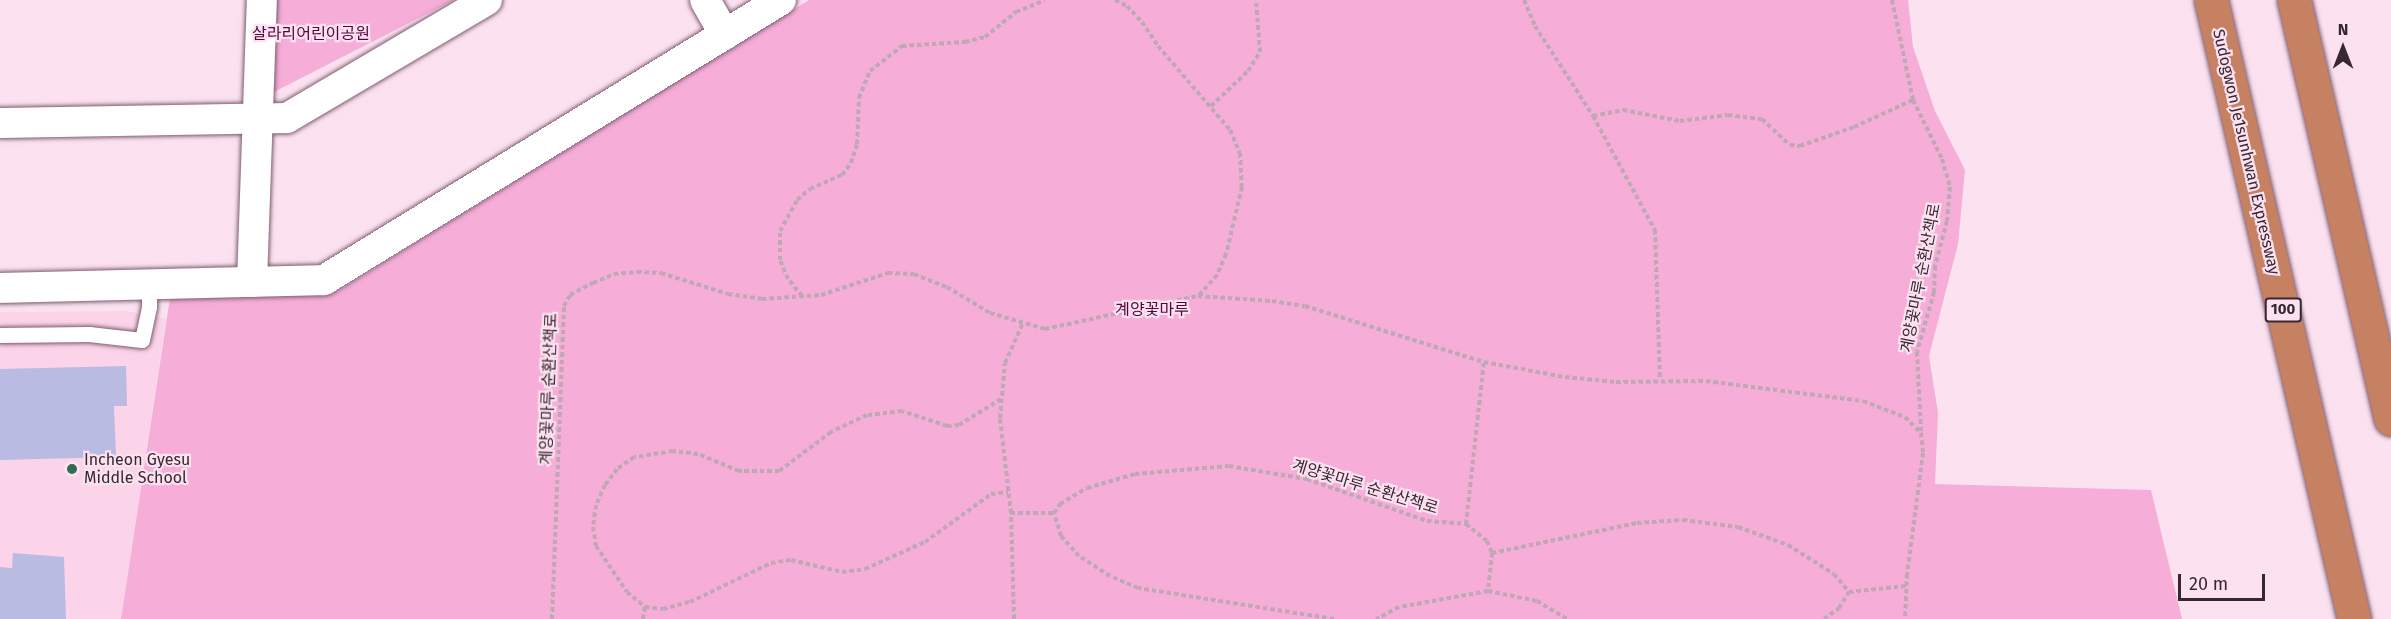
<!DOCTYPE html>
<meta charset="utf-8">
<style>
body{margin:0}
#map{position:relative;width:2391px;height:619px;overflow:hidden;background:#fce2f0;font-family:"Fira Sans","Noto Sans KR",sans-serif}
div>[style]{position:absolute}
.built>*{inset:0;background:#fcd4ea}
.green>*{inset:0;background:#f6add8}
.building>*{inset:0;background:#b9bbe2}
.path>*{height:4px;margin-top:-2px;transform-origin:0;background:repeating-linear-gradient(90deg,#bfa8b5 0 4.5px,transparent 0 7.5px)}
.roads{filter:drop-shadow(0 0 2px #7f5c70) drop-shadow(0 0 2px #7f5c70)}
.service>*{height:15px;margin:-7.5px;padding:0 7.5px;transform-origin:7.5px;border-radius:7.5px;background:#fff}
.minor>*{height:30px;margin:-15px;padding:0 15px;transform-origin:15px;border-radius:15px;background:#fff}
.motorway>*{height:33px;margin:-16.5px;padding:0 16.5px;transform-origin:16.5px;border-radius:16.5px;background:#c68062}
.dots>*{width:16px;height:16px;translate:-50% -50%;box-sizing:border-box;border:3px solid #fce2f0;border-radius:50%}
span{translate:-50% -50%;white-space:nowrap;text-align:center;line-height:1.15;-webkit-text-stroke:4.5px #fce2f0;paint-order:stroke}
.shield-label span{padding:2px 4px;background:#fce2f0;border:2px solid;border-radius:4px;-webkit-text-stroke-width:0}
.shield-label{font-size:15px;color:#362730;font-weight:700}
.park-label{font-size:16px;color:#54053e}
.street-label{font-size:16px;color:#362730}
.poi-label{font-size:16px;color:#362730}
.left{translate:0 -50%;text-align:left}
.north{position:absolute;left:2313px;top:18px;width:60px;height:60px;-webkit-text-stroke:4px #fce2f0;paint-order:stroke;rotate:0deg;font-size:16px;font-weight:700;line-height:24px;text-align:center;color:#362730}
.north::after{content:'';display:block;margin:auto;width:21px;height:27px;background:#362730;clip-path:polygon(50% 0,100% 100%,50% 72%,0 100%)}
.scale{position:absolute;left:2178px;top:574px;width:87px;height:27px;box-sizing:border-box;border:3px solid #362730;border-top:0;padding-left:8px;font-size:18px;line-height:21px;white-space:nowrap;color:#362730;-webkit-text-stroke:4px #fce2f0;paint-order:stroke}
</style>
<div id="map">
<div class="built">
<div style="clip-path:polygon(126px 311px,166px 319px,121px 619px,0 619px,0 312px)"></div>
</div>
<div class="green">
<div style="clip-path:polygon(277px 0,454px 0,274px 92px)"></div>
<div style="clip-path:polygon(809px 0,1908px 0,1913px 47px,1935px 111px,1965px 170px,1958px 244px,1929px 356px,1938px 413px,1935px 484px,2151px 490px,2182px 619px,121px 619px,170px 298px,333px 294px)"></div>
</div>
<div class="building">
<div style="clip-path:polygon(126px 366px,127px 406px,114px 406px,116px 457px,0 460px,0 369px)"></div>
<div style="clip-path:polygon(13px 553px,64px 557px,66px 619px,0 619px,0 567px,12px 568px)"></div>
</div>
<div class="path">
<div style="left:1115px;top:0;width:13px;rotate:27deg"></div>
<div style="left:1127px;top:6px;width:22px;rotate:47deg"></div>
<div style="left:1142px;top:22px;width:29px;rotate:56deg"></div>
<div style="left:1158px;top:46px;width:111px;rotate:49.4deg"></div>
<div style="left:1230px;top:130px;width:25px;rotate:67deg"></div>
<div style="left:1240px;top:153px;width:34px;rotate:87deg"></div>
<div style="left:1242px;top:187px;width:69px;rotate:103.4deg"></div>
<div style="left:1226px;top:254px;width:23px;rotate:113deg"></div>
<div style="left:1217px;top:275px;width:27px;rotate:132deg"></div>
<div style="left:1524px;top:0;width:28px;rotate:67deg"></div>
<div style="left:1535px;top:26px;width:107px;rotate:57.2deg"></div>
<div style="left:1593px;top:116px;width:130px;rotate:61.5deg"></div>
<div style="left:1655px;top:230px;width:150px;rotate:88.1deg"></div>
<div style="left:1892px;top:0;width:102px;rotate:78.1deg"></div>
<div style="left:1913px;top:100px;width:66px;rotate:63.8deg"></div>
<div style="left:1942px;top:159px;width:29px;rotate:74deg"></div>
<div style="left:1950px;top:187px;width:34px;rotate:95deg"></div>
<div style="left:1947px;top:221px;width:47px;rotate:104.9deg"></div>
<div style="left:1935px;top:266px;width:26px;rotate:92deg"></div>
<div style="left:1934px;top:292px;width:62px;rotate:105.8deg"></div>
<div style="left:1917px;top:352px;width:80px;rotate:87.1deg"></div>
<div style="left:1211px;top:106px;width:51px;rotate:-43.4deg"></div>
<div style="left:1248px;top:71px;width:22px;rotate:-58deg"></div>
<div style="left:1260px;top:52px;width:52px;rotate:-94.4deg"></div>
<div style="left:1593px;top:116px;width:31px;rotate:-11deg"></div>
<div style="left:1623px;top:110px;width:58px;rotate:10.9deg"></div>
<div style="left:1680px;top:121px;width:48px;rotate:-7.1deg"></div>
<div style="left:1728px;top:115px;width:34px;rotate:7deg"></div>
<div style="left:1762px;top:119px;width:38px;rotate:43deg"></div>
<div style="left:1790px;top:145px;width:10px;rotate:6deg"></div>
<div style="left:1800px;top:146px;width:57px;rotate:-19.4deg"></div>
<div style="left:1854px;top:127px;width:65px;rotate:-24.6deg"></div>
<div style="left:802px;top:296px;width:22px;rotate:-129deg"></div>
<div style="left:788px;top:279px;width:21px;rotate:-113deg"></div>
<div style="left:780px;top:260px;width:29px;rotate:-90deg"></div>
<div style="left:780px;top:231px;width:35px;rotate:-61deg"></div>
<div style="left:797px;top:200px;width:17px;rotate:-40deg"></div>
<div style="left:810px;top:189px;width:35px;rotate:-24deg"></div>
<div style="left:842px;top:175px;width:15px;rotate:-53deg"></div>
<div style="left:851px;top:163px;width:20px;rotate:-72deg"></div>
<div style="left:857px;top:144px;width:46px;rotate:-87.5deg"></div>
<div style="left:859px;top:98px;width:29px;rotate:-68deg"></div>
<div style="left:870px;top:71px;width:41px;rotate:-38deg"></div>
<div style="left:902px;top:46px;width:63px;rotate:-3.6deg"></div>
<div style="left:965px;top:42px;width:21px;rotate:-14deg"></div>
<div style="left:985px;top:37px;width:40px;rotate:-39deg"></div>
<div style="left:1016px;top:12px;width:31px;rotate:-22deg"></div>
<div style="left:1001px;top:399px;width:49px;rotate:148.2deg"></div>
<div style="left:959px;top:425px;width:12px;rotate:175deg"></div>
<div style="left:947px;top:426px;width:47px;rotate:-161.6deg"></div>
<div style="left:902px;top:411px;width:35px;rotate:173deg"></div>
<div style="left:867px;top:415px;width:40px;rotate:155deg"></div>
<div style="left:831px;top:432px;width:65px;rotate:143.1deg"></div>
<div style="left:779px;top:471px;width:40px;rotate:180deg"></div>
<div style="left:739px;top:471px;width:44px;rotate:-157.5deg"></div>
<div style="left:698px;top:454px;width:25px;rotate:-173deg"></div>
<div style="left:673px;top:451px;width:39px;rotate:171deg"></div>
<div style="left:634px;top:457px;width:21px;rotate:145deg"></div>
<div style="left:617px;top:469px;width:20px;rotate:127deg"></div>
<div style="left:605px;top:485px;width:22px;rotate:114deg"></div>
<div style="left:596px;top:505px;width:22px;rotate:98deg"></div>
<div style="left:593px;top:527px;width:19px;rotate:81deg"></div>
<div style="left:596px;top:546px;width:55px;rotate:56deg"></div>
<div style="left:627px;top:592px;width:23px;rotate:40deg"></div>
<div style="left:645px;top:607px;width:18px;rotate:6deg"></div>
<div style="left:663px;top:609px;width:28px;rotate:-15deg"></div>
<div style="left:690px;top:602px;width:90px;rotate:-25.7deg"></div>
<div style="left:771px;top:563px;width:20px;rotate:-9deg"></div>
<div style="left:791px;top:560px;width:52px;rotate:13.2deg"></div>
<div style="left:842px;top:572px;width:23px;rotate:-7deg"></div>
<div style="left:865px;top:569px;width:66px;rotate:-24.2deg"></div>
<div style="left:925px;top:542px;width:82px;rotate:-36deg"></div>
<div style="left:991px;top:494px;width:17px;rotate:-7deg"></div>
<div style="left:1011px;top:513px;width:43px"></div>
<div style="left:1466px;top:524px;width:163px;rotate:-83.7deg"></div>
<div style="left:1492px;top:553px;width:148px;rotate:-11.7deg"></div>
<div style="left:1637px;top:523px;width:46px;rotate:-3.7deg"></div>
<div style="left:1683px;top:520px;width:55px;rotate:7.3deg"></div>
<div style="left:1738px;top:527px;width:53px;rotate:19.8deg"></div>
<div style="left:1788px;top:545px;width:54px;rotate:32.2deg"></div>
<div style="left:1834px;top:574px;width:23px;rotate:50deg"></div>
<div style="left:1849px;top:592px;width:57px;rotate:-6deg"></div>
<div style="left:1488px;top:591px;width:50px;rotate:11.5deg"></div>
<div style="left:1537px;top:601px;width:35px;rotate:31deg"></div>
<div style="left:552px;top:619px;width:313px;rotate:-87.8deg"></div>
<div style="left:564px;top:306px;width:13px;rotate:-61deg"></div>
<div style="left:570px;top:295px;width:26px;rotate:-28deg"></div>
<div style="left:593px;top:283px;width:23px;rotate:-23deg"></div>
<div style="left:614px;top:274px;width:23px;rotate:-5deg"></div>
<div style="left:637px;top:272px;width:24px;rotate:2deg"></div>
<div style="left:661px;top:273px;width:70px;rotate:17.4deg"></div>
<div style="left:728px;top:294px;width:34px;rotate:8deg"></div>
<div style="left:762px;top:299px;width:59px;rotate:-3.9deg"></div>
<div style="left:821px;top:295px;width:71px;rotate:-18.2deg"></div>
<div style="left:888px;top:273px;width:26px;rotate:2deg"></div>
<div style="left:914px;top:274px;width:35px;rotate:22deg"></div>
<div style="left:947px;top:287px;width:50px;rotate:31.2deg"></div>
<div style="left:990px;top:313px;width:57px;rotate:16.2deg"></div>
<div style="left:1045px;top:329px;width:157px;rotate:-12.2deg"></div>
<div style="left:1198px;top:296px;width:74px;rotate:3.9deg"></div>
<div style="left:1272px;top:301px;width:33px;rotate:9deg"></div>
<div style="left:1305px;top:306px;width:188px;rotate:17.4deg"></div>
<div style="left:1484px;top:362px;width:82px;rotate:10.5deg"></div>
<div style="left:1565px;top:377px;width:51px;rotate:5.6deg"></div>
<div style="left:1616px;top:382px;width:90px;rotate:-0.6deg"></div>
<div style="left:1706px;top:381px;width:158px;rotate:7.3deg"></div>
<div style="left:1863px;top:401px;width:45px;rotate:20.9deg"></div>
<div style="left:1905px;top:417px;width:23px;rotate:45deg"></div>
<div style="left:1921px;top:433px;width:20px;rotate:84deg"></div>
<div style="left:1923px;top:453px;width:122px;rotate:97.5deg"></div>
<div style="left:1907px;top:574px;width:45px;rotate:92.5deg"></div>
<div style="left:643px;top:619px;width:12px;rotate:-81deg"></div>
<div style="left:1014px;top:619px;width:106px;rotate:-91.6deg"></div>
<div style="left:1011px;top:513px;width:96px;rotate:-96.6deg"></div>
<div style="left:1000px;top:418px;width:55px;rotate:-84.8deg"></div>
<div style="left:1005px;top:363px;width:42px;rotate:-65.9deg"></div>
<div style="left:1334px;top:619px;width:198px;rotate:-171deg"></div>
<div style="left:1138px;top:588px;width:30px;rotate:-157deg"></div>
<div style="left:1110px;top:576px;width:37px;rotate:-147deg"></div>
<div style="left:1079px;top:556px;width:27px;rotate:-132deg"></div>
<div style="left:1061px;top:536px;width:24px;rotate:-107deg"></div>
<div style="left:1054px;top:513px;width:11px;rotate:-56deg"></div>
<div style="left:1060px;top:504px;width:31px;rotate:-31deg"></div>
<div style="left:1087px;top:488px;width:50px;rotate:-16.3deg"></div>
<div style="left:1135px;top:474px;width:94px;rotate:-4.9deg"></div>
<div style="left:1229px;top:466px;width:79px;rotate:9.5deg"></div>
<div style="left:1307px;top:479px;width:127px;rotate:19.3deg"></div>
<div style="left:1427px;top:521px;width:39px;rotate:4deg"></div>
<div style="left:1466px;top:524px;width:27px;rotate:39deg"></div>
<div style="left:1487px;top:541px;width:13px;rotate:67deg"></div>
<div style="left:1492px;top:553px;width:38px;rotate:96deg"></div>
<div style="left:1488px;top:591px;width:90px;rotate:169.8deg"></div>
<div style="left:1399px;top:607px;width:26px;rotate:152deg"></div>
<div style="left:1824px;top:619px;width:19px;rotate:-36deg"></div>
<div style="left:1839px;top:608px;width:19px;rotate:-58deg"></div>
</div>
<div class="roads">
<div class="service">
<div style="left:0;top:335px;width:89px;rotate:-0.6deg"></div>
<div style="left:89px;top:334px;width:53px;rotate:6.5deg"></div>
<div style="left:142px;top:340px;width:34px;rotate:-78deg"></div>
<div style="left:149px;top:307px;width:23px;rotate:-90deg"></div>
</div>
<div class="minor">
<div style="left:705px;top:0;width:40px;rotate:60.3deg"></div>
<div style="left:0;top:123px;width:287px;rotate:-1deg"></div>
<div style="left:287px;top:118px;width:232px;rotate:-30.5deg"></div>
<div style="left:252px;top:282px;width:282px;rotate:-88deg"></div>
<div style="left:0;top:288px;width:324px;rotate:-1.4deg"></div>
<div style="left:324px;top:280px;width:536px;rotate:-31.5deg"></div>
</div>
<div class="motorway">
<div style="left:2211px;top:0;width:635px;rotate:76.99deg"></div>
<div style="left:2294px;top:0;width:430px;rotate:77deg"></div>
</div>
</div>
<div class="dots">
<div style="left:72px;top:469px;background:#336c53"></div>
</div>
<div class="shield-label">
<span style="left:2283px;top:310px">100</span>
</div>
<div class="park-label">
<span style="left:311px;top:34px">살라리어린이공원</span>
<span style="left:1152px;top:310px">계양꽃마루</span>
</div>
<div class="street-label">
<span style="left:2246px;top:152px;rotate:77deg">Sudogwon Je1sunhwan Expressway</span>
<span style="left:1921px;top:278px;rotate:-79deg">계양꽃마루 순환산책로</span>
<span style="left:549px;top:389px;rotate:-88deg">계양꽃마루 순환산책로</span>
<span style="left:1365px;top:487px;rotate:17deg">계양꽃마루 순환산책로</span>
</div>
<div class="poi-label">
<span class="left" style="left:84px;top:469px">Incheon Gyesu<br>Middle School</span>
</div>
<div class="north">N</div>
<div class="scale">20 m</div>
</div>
